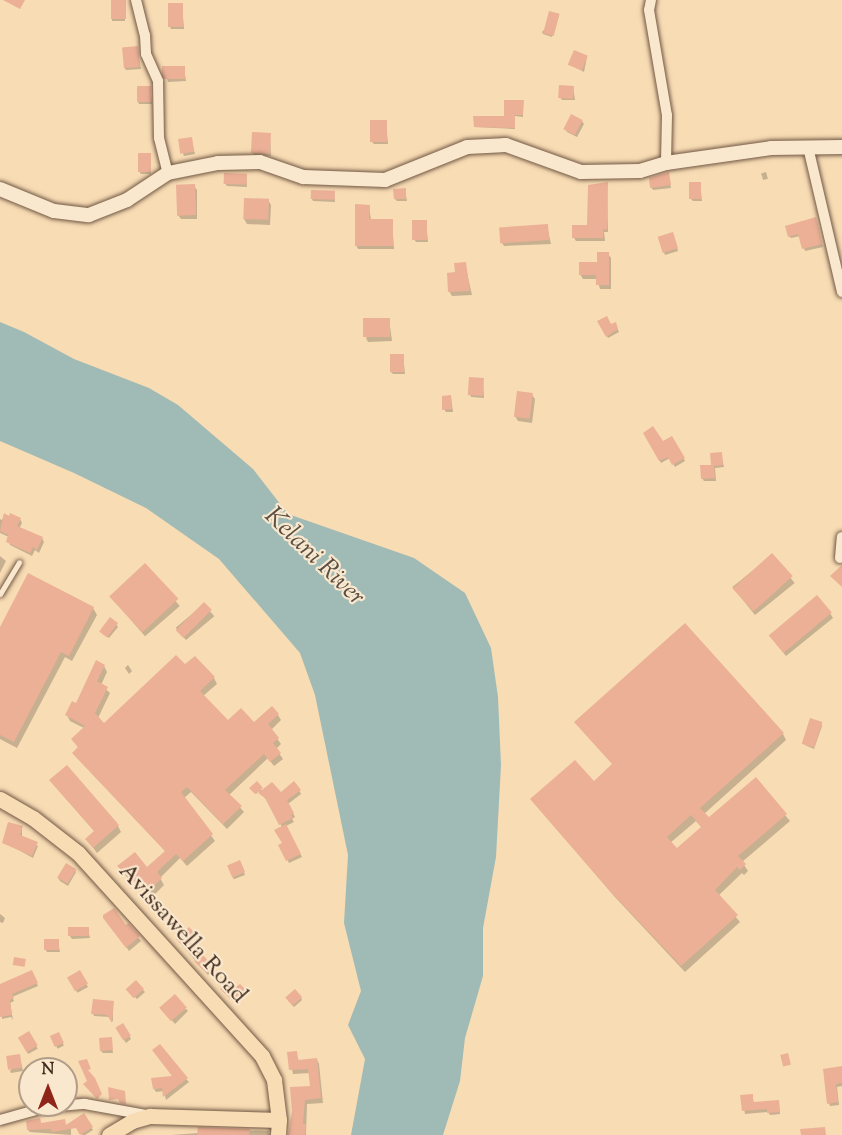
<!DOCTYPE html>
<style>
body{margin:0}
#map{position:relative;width:842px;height:1135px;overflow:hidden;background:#f8dcb4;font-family:"Sorts Mill Goudy",serif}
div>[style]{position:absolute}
.water>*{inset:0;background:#a0bab5}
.shadow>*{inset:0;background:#0003;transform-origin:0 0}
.building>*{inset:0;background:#ebb096;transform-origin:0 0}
.roads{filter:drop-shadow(0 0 2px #705744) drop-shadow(0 0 2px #705744)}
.lane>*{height:5px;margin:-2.5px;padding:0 2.5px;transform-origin:2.5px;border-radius:2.5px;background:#fae8ce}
.street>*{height:10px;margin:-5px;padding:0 5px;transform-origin:5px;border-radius:5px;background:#fae8ce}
.secondary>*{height:14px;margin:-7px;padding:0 7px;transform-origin:7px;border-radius:7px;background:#fae8ce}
.primary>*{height:15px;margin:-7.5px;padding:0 7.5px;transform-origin:7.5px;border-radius:7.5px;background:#f8dcb4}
span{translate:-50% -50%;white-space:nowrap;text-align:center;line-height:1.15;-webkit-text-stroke:4.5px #fae8ce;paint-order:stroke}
.street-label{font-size:24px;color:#422b1e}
.water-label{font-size:26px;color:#5a4f44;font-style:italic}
.north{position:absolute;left:18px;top:1057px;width:60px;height:60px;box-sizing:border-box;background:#fae8ce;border:2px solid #b09c88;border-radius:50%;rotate:0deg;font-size:16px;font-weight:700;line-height:24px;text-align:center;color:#422b1e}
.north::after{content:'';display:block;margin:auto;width:21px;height:27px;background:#8f2418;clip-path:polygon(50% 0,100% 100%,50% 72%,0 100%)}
</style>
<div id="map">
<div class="water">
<div style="clip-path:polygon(0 322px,24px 332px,74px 359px,149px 388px,178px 405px,253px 469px,288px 514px,414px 558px,465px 593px,491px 648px,498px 697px,501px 765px,496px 857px,483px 928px,483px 976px,465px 1038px,460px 1081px,443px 1135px,351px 1135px,365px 1059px,348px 1025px,361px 991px,344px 923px,348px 855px,315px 695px,300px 653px,219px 559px,146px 508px,74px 473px,0 441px)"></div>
</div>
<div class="shadow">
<div style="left:112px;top:0;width:13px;height:21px"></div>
<div style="clip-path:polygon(182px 4px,184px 29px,171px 29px,170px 27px)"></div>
<div style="clip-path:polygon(559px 15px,552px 37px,543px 34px,542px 32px)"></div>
<div style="clip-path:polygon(137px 48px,141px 69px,126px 70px,124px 67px)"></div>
<div style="clip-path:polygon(587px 57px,584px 72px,571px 65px)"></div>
<div style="clip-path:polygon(184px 68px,186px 81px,168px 82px,167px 79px)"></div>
<div style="clip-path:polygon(150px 87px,152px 104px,139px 104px,138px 102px)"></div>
<div style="clip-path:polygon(573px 87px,575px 100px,562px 100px,560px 97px)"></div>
<div style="clip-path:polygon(523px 102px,523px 117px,515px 116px,515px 129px,475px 127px,506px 117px)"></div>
<div style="clip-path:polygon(386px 121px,388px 144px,374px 144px,372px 142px)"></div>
<div style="clip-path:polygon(582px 121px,584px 124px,577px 137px,567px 132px,566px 129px)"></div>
<div style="clip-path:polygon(270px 135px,271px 156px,254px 155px,253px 153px)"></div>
<div style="clip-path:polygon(192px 142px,195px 154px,184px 156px,183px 154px)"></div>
<div style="clip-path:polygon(150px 154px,151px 174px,141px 174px,139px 171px)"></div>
<div style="left:766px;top:172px;width:7px;height:5px;rotate:74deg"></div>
<div style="clip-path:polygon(668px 173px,671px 188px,653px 190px,651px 187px)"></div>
<div style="clip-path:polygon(246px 175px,247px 187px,227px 186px,225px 183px)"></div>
<div style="clip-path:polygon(607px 183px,608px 232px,604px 232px,605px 241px,576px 241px,574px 238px,589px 227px,589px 186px)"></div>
<div style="clip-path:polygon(700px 183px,702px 201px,693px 201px,691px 199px)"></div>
<div style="clip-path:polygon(194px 186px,197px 190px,197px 219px,181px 219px,178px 215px)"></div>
<div style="clip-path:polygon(405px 190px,407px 201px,397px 201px,395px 199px)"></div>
<div style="clip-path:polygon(334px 193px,335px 202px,313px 201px,312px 199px)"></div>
<div style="clip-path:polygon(268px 200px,271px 205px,270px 225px,247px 224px,244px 219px)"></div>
<div style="clip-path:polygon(369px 206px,371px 220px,392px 221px,394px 249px,358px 249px,356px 245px)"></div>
<div style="clip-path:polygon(426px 222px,428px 242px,416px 242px,414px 239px)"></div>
<div style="clip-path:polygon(817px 222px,823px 247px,805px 251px,800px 236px,791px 238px,789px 236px)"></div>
<div style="clip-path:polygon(547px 226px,551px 244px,504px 246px,501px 241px)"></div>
<div style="clip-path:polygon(674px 236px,678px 251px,665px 255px,659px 237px)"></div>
<div style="clip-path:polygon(608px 254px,611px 258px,611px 289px,600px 289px,597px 279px,583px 279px,580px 274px,599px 264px)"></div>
<div style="clip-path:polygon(465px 264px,472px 295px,452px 296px,449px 291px,457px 274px)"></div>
<div style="clip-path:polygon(389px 319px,392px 341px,368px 342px,366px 338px)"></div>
<div style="clip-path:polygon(599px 322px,610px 326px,615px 324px,619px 332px,608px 338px)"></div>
<div style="clip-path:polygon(403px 355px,405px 374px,393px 374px,391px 372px)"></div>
<div style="clip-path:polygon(483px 379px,484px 398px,471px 397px,470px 394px)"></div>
<div style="clip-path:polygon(532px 395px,535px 399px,532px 423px,518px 421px,515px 416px)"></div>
<div style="clip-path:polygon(451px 397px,453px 412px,446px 412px,444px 409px)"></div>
<div style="clip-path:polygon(645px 433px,662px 443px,672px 438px,685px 461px,675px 467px,670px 458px,661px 463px)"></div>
<div style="clip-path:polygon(721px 453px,724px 467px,715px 468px,716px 481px,704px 481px,702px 478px)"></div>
<div style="clip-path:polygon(4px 515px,20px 519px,22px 523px,19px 529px,42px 538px,44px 542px,39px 553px,35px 550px,32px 556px,10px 545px,9px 537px,0 533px,0 519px,2px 520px)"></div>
<div style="left:772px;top:555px;width:36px;height:51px;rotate:51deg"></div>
<div style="clip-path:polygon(0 556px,6px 561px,0 573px)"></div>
<div style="left:145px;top:566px;width:53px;height:46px;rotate:49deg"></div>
<div style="left:204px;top:604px;width:16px;height:37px;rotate:50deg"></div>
<div style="clip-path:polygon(93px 608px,97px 615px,72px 661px,65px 657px,17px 748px,0 739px,0 630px)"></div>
<div style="clip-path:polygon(830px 613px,833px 618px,786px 656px,774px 641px)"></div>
<div style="clip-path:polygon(116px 624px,118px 627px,109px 638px,103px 634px,101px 631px)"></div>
<div style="clip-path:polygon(128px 665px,132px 671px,129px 674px,125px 668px)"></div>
<div style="clip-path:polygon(104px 666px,107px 672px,101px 685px,110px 693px,98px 718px,104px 725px,185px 666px,214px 678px,217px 684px,203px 696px,228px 722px,254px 724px,278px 715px,281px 720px,271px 730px,281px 744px,276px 749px,283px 759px,274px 766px,268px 758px,229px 795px,244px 812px,227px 829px,191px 792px,184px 798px,215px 841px,187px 866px,180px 858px,160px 878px,164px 885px,151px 898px,131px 878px,129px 880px,119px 866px,147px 869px,166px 852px,74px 754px,79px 749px,73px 739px,84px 728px,70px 721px,67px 715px)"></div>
<div style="clip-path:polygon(821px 723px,822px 726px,814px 749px,805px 745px,803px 743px)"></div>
<div style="clip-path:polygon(evenodd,783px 734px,786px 740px,704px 814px,709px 820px,756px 780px,790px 821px,742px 862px,748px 871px,744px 875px,742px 873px,718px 896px,740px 922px,685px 972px,614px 896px,536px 805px,594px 783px,783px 734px,696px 821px,702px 828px,677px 851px,670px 843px,696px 821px)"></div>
<div style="clip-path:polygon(51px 781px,118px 826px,121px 832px,97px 853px,91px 845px,95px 832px)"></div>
<div style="clip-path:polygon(251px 788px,280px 794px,299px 790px,301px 794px,288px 804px,295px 817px,292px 819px,294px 822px,286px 826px,302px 857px,289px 863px,280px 846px,284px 844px,282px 827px,268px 802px,259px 791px,256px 794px)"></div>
<div style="clip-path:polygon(22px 827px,22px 837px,38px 846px,33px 858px,4px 842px)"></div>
<div style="left:240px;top:862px;width:14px;height:12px;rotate:69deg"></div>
<div style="clip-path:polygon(75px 870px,76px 872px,68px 886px,60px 881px,58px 878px)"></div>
<div style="clip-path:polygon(0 914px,5px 918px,3px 923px,0 922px)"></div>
<div style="clip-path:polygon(107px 919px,126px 927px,128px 925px,141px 941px,129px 951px)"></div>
<div style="clip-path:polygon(88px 929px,90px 938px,72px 939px,70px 936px)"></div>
<div style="clip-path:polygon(189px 929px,196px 936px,190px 943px,214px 970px,208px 975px,179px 942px)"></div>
<div style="clip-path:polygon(58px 941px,60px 952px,47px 952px,45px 949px)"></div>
<div style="clip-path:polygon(31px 972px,38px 986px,12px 997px,14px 1001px,10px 1003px,13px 1020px,11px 1017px,2px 1019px,0 987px)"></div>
<div style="left:80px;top:972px;width:17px;height:12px;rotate:62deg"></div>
<div style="clip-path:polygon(143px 990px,145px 992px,137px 999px,130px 992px)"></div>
<div style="clip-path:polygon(301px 998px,302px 1000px,294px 1007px,288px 1000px)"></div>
<div style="clip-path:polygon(113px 1002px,113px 1022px,110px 1017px,94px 1016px,93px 1013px)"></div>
<div style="clip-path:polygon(186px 1009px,188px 1011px,175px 1024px,165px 1012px)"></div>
<div style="clip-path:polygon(123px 1025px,131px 1039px,126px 1043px,117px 1029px)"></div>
<div style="left:29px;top:1033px;width:18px;height:11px;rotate:61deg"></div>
<div style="left:58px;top:1034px;width:13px;height:7px;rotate:63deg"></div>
<div style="clip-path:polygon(111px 1039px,113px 1053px,103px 1053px,101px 1051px)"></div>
<div style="clip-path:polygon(289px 1053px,296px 1053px,299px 1061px,317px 1060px,319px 1064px,323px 1103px,307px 1104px,306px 1135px,290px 1135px,294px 1111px,311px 1087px,310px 1073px,293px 1074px)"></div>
<div style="clip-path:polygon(20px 1058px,23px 1071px,11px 1073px,10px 1071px)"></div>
<div style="clip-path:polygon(842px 1067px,842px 1086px,837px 1087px,839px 1105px,830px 1106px,829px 1103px)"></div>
<div style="clip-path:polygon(186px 1079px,189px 1082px,166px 1100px,164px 1091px,156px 1092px,154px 1089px)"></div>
<div style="clip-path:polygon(752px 1095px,754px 1103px,779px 1104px,780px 1114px,770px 1115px,768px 1112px,745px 1114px,742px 1096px)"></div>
<div style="clip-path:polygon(83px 1115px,93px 1130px,85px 1135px,82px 1135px,73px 1122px)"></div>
<div style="clip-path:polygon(40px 1119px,41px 1124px,71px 1126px,71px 1135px,30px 1132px,28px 1130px)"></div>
<div style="clip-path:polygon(199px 1129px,268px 1131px,270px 1135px,171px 1135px,199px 1133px)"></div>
</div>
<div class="building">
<div style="clip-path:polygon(3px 0,25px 0,20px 9px)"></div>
<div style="left:111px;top:0;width:15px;height:19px"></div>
<div style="left:168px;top:3px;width:15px;height:24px"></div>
<div style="left:549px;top:11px;width:11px;height:23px;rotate:15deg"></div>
<div style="left:138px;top:46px;width:21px;height:16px;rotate:85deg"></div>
<div style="left:574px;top:50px;width:15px;height:16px;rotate:23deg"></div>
<div style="left:185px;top:66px;width:13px;height:23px;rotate:90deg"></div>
<div style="left:559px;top:85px;width:15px;height:13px;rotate:4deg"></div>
<div style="left:137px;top:86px;width:14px;height:16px"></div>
<div style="clip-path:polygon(504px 100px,524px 100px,523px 115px,515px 115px,515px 128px,474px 127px,473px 116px,504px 116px)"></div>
<div style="left:571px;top:114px;width:13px;height:17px;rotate:27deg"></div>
<div style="left:370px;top:120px;width:17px;height:22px"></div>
<div style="left:252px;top:132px;width:19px;height:21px;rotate:3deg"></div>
<div style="left:192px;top:137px;width:15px;height:14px;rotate:82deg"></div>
<div style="left:138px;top:153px;width:13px;height:19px"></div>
<div style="clip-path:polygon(669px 172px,671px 185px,650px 188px,649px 178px)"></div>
<div style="left:224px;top:173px;width:23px;height:11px;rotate:2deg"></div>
<div style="clip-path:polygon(608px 182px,607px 230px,603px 229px,603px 238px,572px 238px,572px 225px,587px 225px,588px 185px)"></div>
<div style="left:689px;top:182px;width:12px;height:17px"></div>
<div style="left:195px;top:184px;width:31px;height:19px;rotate:88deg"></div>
<div style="clip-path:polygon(406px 188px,406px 199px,394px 199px,393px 189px)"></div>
<div style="left:311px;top:190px;width:24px;height:9px;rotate:2deg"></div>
<div style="left:244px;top:198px;width:25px;height:21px;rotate:2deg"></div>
<div style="clip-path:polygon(355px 204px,370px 205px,369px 219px,393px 219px,393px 246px,355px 246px)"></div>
<div style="clip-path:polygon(816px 217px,822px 244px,802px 249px,798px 234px,788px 237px,785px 226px)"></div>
<div style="left:412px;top:220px;width:15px;height:20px"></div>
<div style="left:548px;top:224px;width:16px;height:49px;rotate:86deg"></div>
<div style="left:673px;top:232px;width:17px;height:16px;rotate:73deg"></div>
<div style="clip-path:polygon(597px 252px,609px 252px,609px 285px,596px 285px,596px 275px,579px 275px,579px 262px,597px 262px)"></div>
<div style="clip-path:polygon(466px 262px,470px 291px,448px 292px,447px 273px,455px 272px,454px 263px)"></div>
<div style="clip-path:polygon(607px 316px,611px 324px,616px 322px,618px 329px,606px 337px,597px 321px)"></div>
<div style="left:390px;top:318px;width:19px;height:27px;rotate:90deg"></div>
<div style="left:390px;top:354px;width:14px;height:18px"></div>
<div style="left:469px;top:377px;width:15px;height:18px;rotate:4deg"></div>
<div style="left:517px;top:391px;width:16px;height:26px;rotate:7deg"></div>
<div style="clip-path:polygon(451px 395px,452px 409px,442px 410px,442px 396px)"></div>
<div style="clip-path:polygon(653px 426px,663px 441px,672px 436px,685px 458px,672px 465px,668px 457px,659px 461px,643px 433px)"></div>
<div style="clip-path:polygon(722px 452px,723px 465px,714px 466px,715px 478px,701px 479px,700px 465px,711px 465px,710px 453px)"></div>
<div style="clip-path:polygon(4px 513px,9px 516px,10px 513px,21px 518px,17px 526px,43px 537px,37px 550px,33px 547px,30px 553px,6px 542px,8px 535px,0 531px)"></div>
<div style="left:772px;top:553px;width:31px;height:53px;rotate:48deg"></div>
<div style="left:145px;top:563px;width:49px;height:49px;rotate:47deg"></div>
<div style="clip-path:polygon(842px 565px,842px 587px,830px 576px)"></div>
<div style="clip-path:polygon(28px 573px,94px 607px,69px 656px,61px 652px,14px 742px,0 735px,0 627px)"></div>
<div style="left:817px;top:595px;width:23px;height:63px;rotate:50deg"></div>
<div style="left:204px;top:602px;width:11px;height:40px;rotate:45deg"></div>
<div style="left:110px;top:617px;width:10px;height:18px;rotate:37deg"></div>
<div style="clip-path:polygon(evenodd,685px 623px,784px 733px,700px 808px,709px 817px,756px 777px,787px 814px,738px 856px,746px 864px,740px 870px,737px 867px,715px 890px,738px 915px,681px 966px,609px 890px,530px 799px,575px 760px,594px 781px,612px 764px,574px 722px,685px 623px,691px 815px,701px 827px,677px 848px,667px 837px,691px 815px)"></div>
<div style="clip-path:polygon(176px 655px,185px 664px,195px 656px,215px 677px,200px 691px,228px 720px,241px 708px,254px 722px,272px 706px,279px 714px,268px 724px,279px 738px,273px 743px,281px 753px,270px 762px,264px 754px,225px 790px,242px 806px,223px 824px,187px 787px,181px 792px,213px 834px,183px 861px,176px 854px,157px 872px,162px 878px,147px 893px,117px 866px,135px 852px,147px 867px,165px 851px,72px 753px,78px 747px,71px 739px,85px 726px,65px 715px,72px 701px,76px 703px,96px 660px,105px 665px,97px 681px,108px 687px,95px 713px,104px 723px)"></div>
<div style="left:810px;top:718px;width:13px;height:27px;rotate:18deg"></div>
<div style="clip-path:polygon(67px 765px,119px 825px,93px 848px,85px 839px,94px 831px,49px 780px)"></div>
<div style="clip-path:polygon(257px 781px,263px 788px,255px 794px,249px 788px)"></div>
<div style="clip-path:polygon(294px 781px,301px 790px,287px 800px,294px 813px,291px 815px,293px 818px,279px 825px,265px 798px,258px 793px,272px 782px,281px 792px)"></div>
<div style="clip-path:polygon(8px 822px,23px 826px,20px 835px,38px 842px,32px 856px,2px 843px)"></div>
<div style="clip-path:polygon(286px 824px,301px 854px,286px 861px,278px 845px,282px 843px,274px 830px)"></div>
<div style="left:240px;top:860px;width:13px;height:14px;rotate:67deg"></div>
<div style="left:66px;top:863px;width:12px;height:17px;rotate:31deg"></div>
<div style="clip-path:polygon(114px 908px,126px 925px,128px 923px,140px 936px,126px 948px,103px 918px,103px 915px)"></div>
<div style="left:89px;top:927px;width:9px;height:21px;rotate:90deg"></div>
<div style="clip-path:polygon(189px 927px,195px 933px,189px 940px,214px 967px,206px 973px,194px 961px,196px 959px,176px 939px)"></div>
<div style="left:44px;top:939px;width:15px;height:11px"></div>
<div style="left:14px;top:957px;width:12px;height:8px;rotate:9deg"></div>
<div style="clip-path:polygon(32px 970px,38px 983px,12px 994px,14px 998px,10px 1000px,12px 1015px,0 1017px,0 984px)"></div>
<div style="left:80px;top:970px;width:16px;height:15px;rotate:60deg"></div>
<div style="left:136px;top:980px;width:12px;height:14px;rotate:48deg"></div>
<div style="clip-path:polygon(225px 983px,232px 990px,240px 984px,246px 990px,242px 995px,244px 997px,236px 1004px,220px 989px)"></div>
<div style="left:295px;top:989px;width:11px;height:13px;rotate:49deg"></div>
<div style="left:175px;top:994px;width:18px;height:21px;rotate:49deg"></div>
<div style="clip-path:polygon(93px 999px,114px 1001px,112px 1023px,107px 1015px,91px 1014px)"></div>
<div style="left:123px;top:1023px;width:15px;height:9px;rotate:58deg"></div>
<div style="left:29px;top:1031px;width:17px;height:13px;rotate:59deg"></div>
<div style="left:59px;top:1032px;width:12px;height:10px;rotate:66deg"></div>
<div style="left:112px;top:1037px;width:13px;height:13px;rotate:86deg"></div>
<div style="clip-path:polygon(160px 1044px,188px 1078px,163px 1097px,162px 1088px,153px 1089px,151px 1078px,172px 1076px,152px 1050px)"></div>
<div style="clip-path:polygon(297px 1051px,298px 1060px,317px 1058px,321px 1098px,305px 1100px,303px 1124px,306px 1124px,305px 1135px,288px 1135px,292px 1111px,290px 1087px,310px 1086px,308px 1069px,289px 1070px,287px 1052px)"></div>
<div style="left:788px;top:1053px;width:12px;height:8px;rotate:76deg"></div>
<div style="left:20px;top:1054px;width:14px;height:14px;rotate:82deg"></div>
<div style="clip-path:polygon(87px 1059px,91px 1069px,88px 1070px,95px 1078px,102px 1094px,97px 1099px,83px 1084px,87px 1081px,78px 1061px)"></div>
<div style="clip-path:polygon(842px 1066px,842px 1083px,836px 1084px,838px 1102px,827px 1104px,823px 1069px)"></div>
<div style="clip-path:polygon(108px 1087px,125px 1091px,126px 1104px,120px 1103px,118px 1099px,109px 1100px)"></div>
<div style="clip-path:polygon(753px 1094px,753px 1102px,779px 1100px,780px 1112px,767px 1113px,767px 1109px,742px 1111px,740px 1095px)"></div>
<div style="clip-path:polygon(84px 1113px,93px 1127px,80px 1135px,76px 1128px,52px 1132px,51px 1129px,27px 1130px,26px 1121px,40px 1118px,41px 1123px,65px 1119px,66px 1125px)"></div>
<div style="clip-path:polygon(198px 1127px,250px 1129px,249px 1135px,197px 1135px)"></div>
<div style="clip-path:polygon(825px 1127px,826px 1135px,801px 1135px,800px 1129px)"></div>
</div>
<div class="roads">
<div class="lane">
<div style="left:0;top:594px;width:37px;rotate:-59deg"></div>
</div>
<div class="street">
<div style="left:136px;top:0;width:36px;rotate:76deg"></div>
<div style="left:145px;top:35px;width:19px;rotate:87deg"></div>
<div style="left:146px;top:54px;width:30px;rotate:66deg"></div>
<div style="left:158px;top:81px;width:57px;rotate:89deg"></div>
<div style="left:159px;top:138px;width:36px;rotate:76deg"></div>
<div style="left:651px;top:0;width:10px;rotate:101deg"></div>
<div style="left:649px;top:10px;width:107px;rotate:80.3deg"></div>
<div style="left:667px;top:115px;width:48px;rotate:91.2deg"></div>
<div style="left:808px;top:147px;width:149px;rotate:76.8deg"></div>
<div style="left:840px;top:558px;width:21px;rotate:-85deg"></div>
<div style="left:0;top:1120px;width:49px;rotate:-15.5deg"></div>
<div style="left:47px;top:1107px;width:38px;rotate:-5deg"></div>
<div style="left:85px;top:1104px;width:62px;rotate:10.2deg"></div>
</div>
<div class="secondary">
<div style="left:0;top:189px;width:58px;rotate:22.2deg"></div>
<div style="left:54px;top:211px;width:35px;rotate:7deg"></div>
<div style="left:89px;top:215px;width:41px;rotate:-21.5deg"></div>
<div style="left:127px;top:200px;width:49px;rotate:-33.4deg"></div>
<div style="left:168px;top:173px;width:51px;rotate:-11.3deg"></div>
<div style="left:218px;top:163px;width:42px;rotate:-1.4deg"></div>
<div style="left:260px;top:162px;width:46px;rotate:19.2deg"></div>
<div style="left:303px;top:177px;width:82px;rotate:2.1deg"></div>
<div style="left:385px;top:180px;width:88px;rotate:-21.9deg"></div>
<div style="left:467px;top:147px;width:39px;rotate:-3deg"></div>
<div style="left:506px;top:145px;width:80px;rotate:19.8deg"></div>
<div style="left:581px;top:172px;width:59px;rotate:-1deg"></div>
<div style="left:640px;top:171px;width:27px;rotate:-17deg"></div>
<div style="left:666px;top:163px;width:106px;rotate:-8.1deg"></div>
<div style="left:771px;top:148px;width:71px;rotate:-0.8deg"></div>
</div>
<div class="primary">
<div style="left:0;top:799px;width:38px;rotate:30deg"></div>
<div style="left:33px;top:818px;width:57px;rotate:37.9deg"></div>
<div style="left:78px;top:853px;width:274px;rotate:47.8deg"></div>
<div style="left:262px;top:1056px;width:27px;rotate:63deg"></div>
<div style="left:274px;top:1080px;width:40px;rotate:82.9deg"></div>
<div style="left:279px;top:1120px;width:15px;rotate:94deg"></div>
<div style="left:109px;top:1135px;width:27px;rotate:-31deg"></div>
<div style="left:132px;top:1121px;width:19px;rotate:-16deg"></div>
<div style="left:150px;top:1116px;width:129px;rotate:1.8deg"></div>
</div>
</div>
<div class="street-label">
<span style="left:182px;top:934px;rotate:48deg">Avissawella Road</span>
</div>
<div class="water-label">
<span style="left:314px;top:557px;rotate:44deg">Kelani River</span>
</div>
<div class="north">N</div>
</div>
